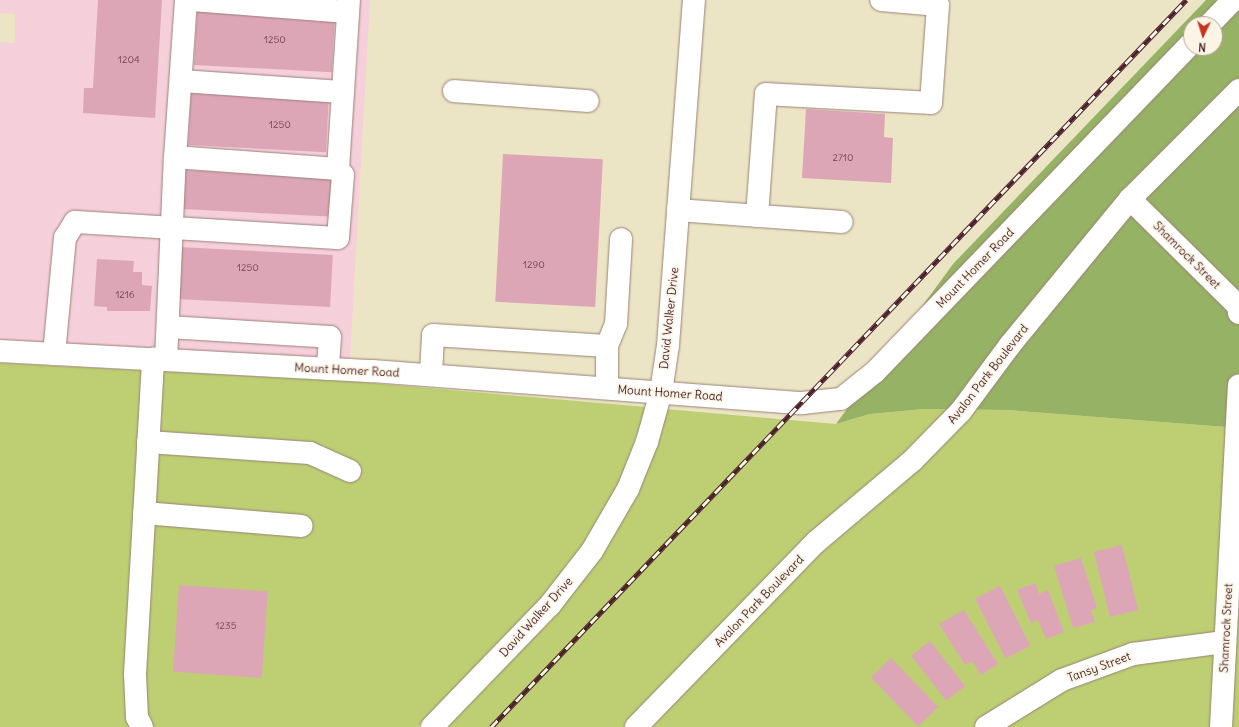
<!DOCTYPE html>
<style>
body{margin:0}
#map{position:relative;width:1239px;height:727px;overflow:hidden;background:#ece5c5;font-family:Delius,sans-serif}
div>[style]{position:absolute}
.built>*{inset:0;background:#f5cfda}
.green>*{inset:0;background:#bdcf72}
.forest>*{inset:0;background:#96b264}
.building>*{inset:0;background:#dda6b7;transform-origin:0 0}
.roads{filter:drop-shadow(0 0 1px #9b8278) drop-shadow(0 0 1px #9b8278)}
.minor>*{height:22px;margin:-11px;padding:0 11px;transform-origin:11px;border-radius:11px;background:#fff}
.rail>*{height:4.5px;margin-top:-2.25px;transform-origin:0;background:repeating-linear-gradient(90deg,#fcf5e5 0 9px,#4a1f2b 0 18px);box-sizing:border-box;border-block:1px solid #4a1f2b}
span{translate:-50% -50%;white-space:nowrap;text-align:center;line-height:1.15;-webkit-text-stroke:3.5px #fcf5e5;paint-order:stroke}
.number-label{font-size:10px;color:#6f414e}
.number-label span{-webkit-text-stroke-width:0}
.street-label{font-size:12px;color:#4a1f2b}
.north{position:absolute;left:1183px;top:16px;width:40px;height:40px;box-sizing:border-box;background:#fcf5e5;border:1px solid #b59f9b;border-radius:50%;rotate:184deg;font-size:11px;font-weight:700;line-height:16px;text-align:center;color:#4a1f2b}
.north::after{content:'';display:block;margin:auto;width:14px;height:18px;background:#c8321e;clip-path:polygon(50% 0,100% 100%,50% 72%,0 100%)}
</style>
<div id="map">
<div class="built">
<div style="clip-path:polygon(0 0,370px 0,350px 359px,0 340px,0 42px,15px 43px,15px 14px,0 13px)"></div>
</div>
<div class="green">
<div style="clip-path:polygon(0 363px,348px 381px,646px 407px,620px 484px,585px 545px,543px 597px,418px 727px,0 727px)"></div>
<div style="clip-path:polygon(666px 409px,836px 424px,870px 414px,924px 409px,1007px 410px,1239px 428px,1239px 727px,447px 727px,556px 613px,600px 559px,638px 494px)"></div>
</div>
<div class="forest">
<div style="clip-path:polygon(evenodd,1206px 0,1239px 0,1239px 428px,1007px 410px,924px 409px,870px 414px,836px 424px,953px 264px,1206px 0,1191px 24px,1215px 24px,1215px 48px,1191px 48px,1191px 24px)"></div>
</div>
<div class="building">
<div style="clip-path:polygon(98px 0,162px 0,155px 118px,83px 113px,84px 88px,93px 88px)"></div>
<div style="left:197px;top:10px;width:138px;height:55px;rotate:3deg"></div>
<div style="left:191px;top:90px;width:138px;height:55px;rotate:3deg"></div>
<div style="clip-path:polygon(806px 109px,885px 114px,884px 137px,893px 138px,891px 183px,802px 178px)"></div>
<div style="left:503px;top:154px;width:100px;height:148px;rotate:3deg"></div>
<div style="left:185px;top:170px;width:151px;height:39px;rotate:3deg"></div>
<div style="left:179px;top:247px;width:154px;height:52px;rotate:3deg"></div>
<div style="clip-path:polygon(97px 259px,134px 261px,133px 272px,142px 272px,142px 285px,152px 286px,150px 311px,107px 311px,107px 307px,94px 306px)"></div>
<div style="left:1122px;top:545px;width:67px;height:29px;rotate:76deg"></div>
<div style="clip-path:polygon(1081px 558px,1097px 608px,1091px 610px,1095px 622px,1073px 628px,1054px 566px)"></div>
<div style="clip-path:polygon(1035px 583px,1039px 594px,1048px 590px,1064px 632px,1046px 639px,1038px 620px,1031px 623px,1017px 590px)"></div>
<div style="left:179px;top:585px;width:89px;height:87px;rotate:4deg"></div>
<div style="left:1000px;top:586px;width:67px;height:28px;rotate:63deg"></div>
<div style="clip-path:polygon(964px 610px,998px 664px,981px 675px,972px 661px,965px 665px,939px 624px)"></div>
<div style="left:930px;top:641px;width:57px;height:24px;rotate:52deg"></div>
<div style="left:891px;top:658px;width:68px;height:28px;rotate:46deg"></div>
</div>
<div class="roads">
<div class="minor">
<div style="left:186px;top:0;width:157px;rotate:94deg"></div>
<div style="left:175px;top:157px;width:163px;rotate:4.2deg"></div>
<div style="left:338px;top:169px;width:169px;rotate:-86.3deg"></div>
<div style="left:192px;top:0;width:156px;rotate:4.4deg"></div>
<div style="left:1210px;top:24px;width:33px;rotate:-46deg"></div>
<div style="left:181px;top:81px;width:161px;rotate:3.9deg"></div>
<div style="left:454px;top:91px;width:134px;rotate:4.3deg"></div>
<div style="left:1130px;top:199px;width:152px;rotate:44.7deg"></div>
<div style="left:1238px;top:306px;width:7px;rotate:82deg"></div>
<div style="left:678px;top:210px;width:164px;rotate:4.2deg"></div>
<div style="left:757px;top:216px;width:122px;rotate:-85.8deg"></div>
<div style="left:766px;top:94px;width:165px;rotate:3.1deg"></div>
<div style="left:931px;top:103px;width:98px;rotate:-85.9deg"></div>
<div style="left:938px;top:5px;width:57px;rotate:-175deg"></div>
<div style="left:168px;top:327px;width:162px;rotate:3.5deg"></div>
<div style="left:330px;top:337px;width:32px;rotate:94deg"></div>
<div style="left:607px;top:346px;width:24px;rotate:-68deg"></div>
<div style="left:616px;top:324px;width:85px;rotate:-86.6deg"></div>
<div style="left:0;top:351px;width:373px;rotate:3.1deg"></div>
<div style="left:372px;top:371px;width:431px;rotate:4.3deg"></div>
<div style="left:802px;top:403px;width:39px;rotate:-6deg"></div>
<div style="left:841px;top:399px;width:43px;rotate:-38.5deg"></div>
<div style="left:875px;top:372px;width:455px;rotate:-46.1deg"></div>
<div style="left:54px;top:354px;width:117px;rotate:-84.6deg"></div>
<div style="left:65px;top:238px;width:19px;rotate:-58deg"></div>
<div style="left:75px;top:222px;width:263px;rotate:3.5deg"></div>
<div style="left:338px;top:238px;width:63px;rotate:-85.5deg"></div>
<div style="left:343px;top:175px;width:8px;rotate:-130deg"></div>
<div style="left:166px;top:360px;width:203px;rotate:-87.5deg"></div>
<div style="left:431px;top:375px;width:40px;rotate:-87.1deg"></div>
<div style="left:433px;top:335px;width:174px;rotate:3.6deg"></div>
<div style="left:607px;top:346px;width:42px;rotate:90deg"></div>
<div style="left:148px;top:442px;width:162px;rotate:3.9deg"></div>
<div style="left:310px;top:453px;width:44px;rotate:24.2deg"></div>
<div style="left:144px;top:513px;width:158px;rotate:4.7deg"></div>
<div style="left:142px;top:727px;width:11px;rotate:-117deg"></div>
<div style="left:137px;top:717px;width:43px;rotate:-92.7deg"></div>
<div style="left:135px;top:674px;width:316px;rotate:-86.7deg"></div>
<div style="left:432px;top:727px;width:170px;rotate:-46deg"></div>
<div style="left:550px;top:605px;width:68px;rotate:-52.1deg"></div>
<div style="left:592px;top:551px;width:72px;rotate:-59.9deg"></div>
<div style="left:628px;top:489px;width:51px;rotate:-68deg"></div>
<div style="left:647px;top:442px;width:52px;rotate:-74.4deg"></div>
<div style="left:661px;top:392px;width:48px;rotate:-81.5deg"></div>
<div style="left:668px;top:345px;width:346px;rotate:-85.7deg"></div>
<div style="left:636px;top:727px;width:258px;rotate:-45.8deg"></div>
<div style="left:816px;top:542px;width:127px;rotate:-40.2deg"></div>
<div style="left:913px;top:460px;width:69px;rotate:-45.6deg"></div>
<div style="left:961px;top:411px;width:82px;rotate:-53.4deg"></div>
<div style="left:1010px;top:345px;width:189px;rotate:-50.6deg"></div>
<div style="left:1130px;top:199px;width:154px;rotate:-45deg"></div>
<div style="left:986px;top:727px;width:89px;rotate:-31.7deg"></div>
<div style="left:1062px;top:680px;width:76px;rotate:-20.1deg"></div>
<div style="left:1133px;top:654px;width:92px;rotate:-7.5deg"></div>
<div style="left:1221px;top:727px;width:342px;rotate:-87deg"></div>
</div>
</div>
<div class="rail">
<div style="left:491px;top:727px;width:1006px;rotate:-46.29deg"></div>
</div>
<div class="number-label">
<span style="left:275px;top:40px">1250</span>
<span style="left:129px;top:60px">1204</span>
<span style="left:280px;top:125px">1250</span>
<span style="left:843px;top:158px">2710</span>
<span style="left:534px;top:265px">1290</span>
<span style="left:248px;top:268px">1250</span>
<span style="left:125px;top:295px">1216</span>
<span style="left:226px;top:626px">1235</span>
</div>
<div class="street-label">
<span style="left:1187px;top:255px;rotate:45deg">Shamrock Street</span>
<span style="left:975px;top:268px;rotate:-46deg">Mount Homer Road</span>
<span style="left:669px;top:318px;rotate:-84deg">David Walker Drive</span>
<span style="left:347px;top:370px;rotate:3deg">Mount Homer Road</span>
<span style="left:988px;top:374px;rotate:-52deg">Avalon Park Boulevard</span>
<span style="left:670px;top:393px;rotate:4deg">Mount Homer Road</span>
<span style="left:759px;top:601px;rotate:-46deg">Avalon Park Boulevard</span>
<span style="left:536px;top:617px;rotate:-48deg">David Walker Drive</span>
<span style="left:1226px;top:628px;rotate:-87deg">Shamrock Street</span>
<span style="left:1099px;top:667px;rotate:-20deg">Tansy Street</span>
</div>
<div class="north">N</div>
</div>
